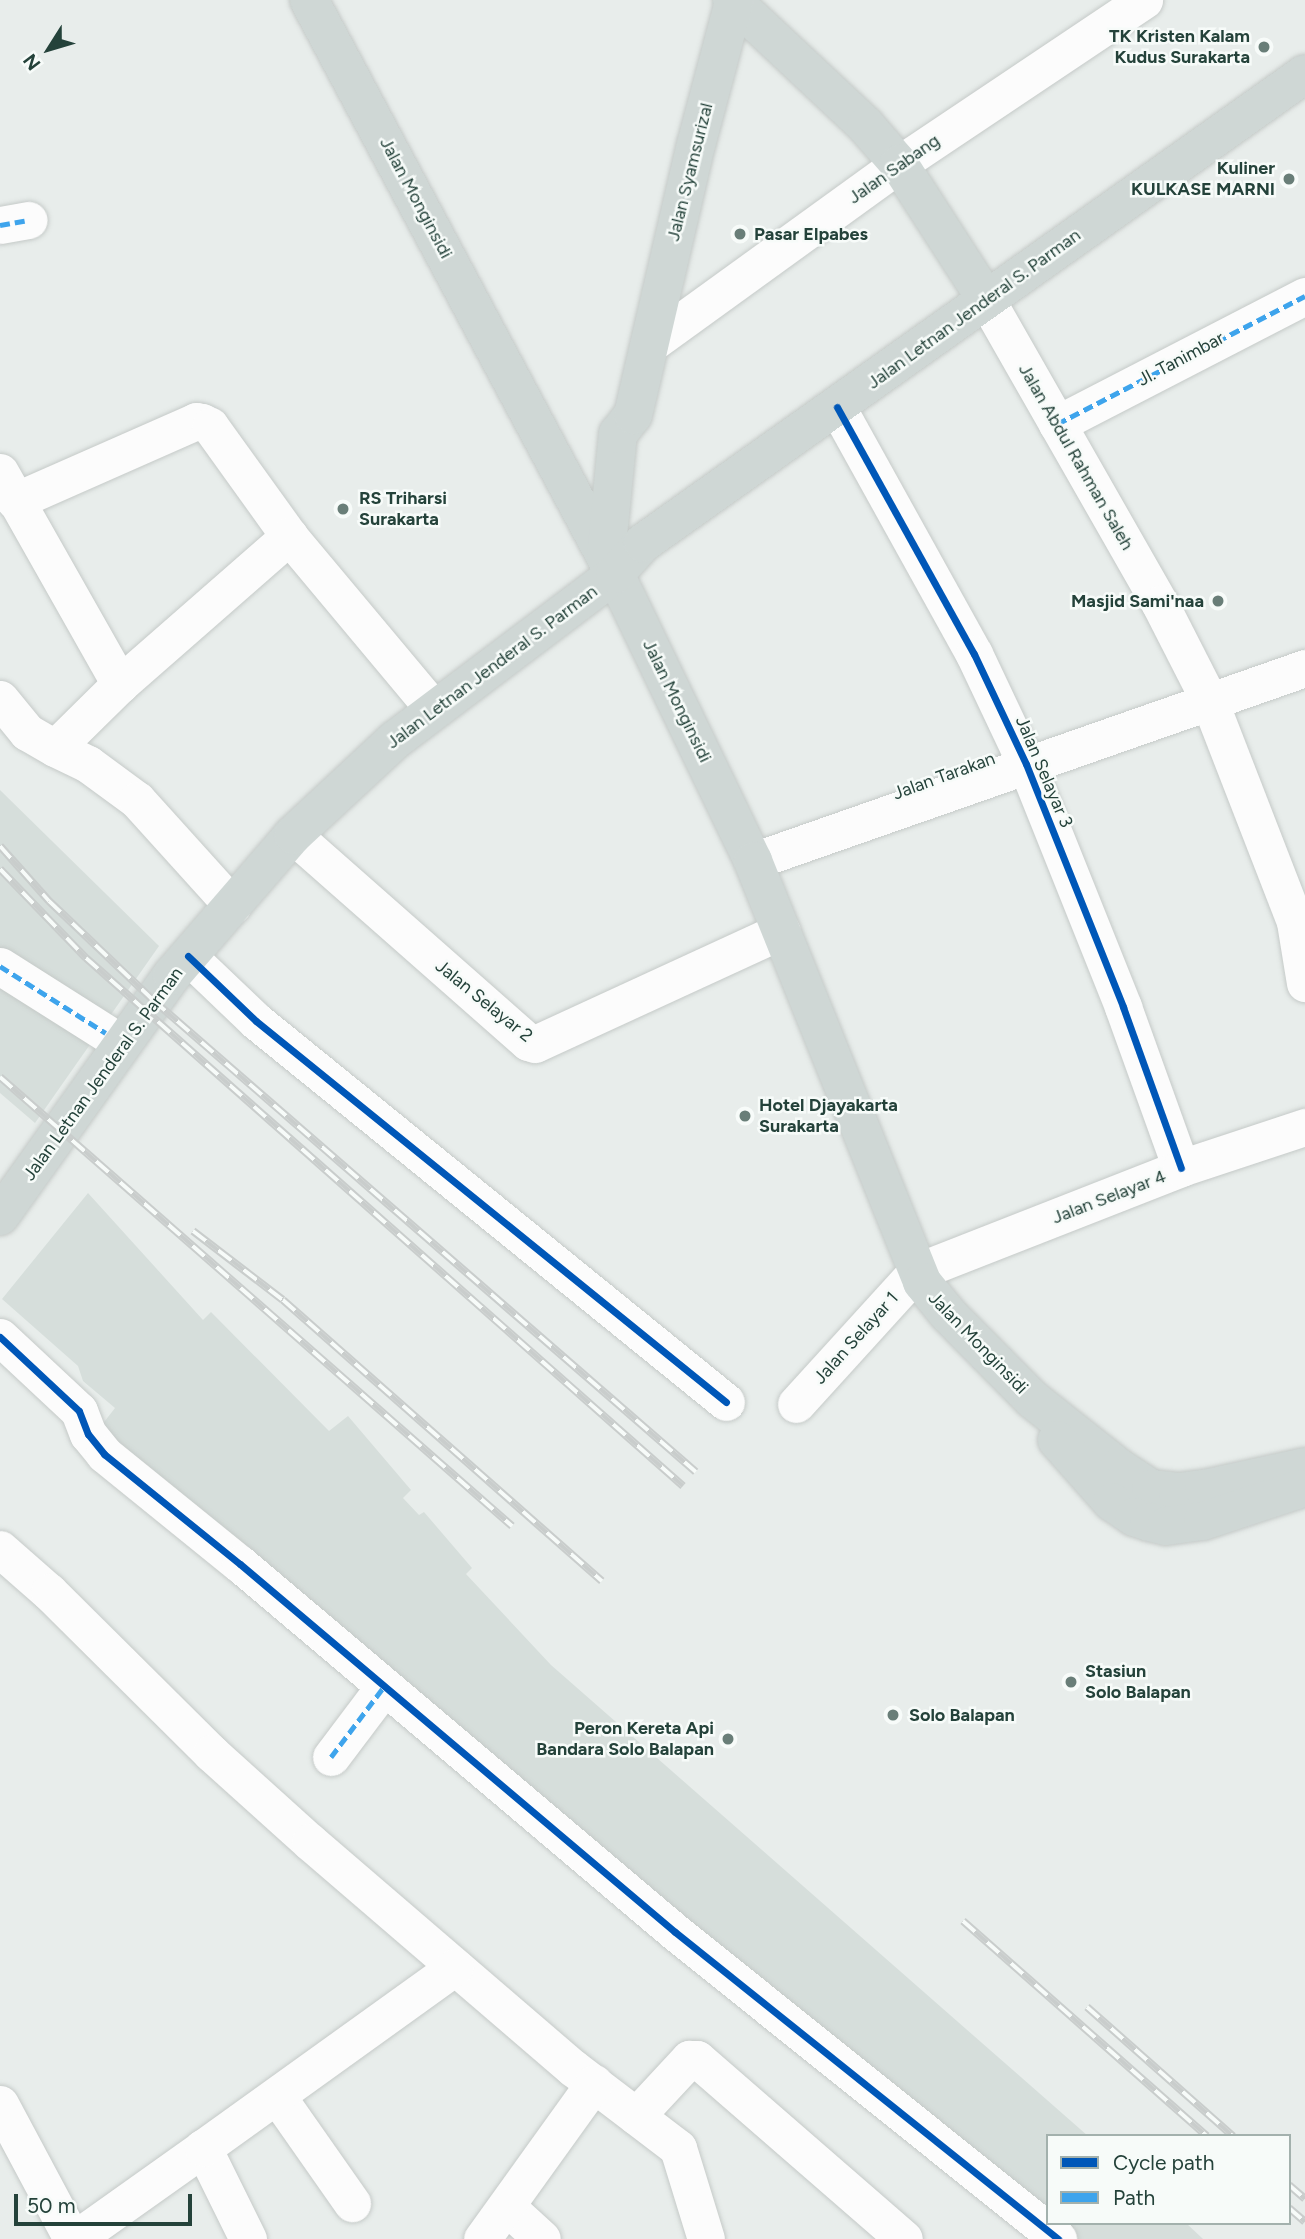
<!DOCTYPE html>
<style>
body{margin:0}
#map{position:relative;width:1305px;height:2239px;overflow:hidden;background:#e8edeb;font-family:Figtree,sans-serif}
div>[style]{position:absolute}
.built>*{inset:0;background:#d6dedb}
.roads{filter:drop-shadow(0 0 2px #c5cac8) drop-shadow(0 0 2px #c5cac8)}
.minor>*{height:37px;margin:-18.5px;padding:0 18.5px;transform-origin:18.5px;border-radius:18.5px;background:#fcfcfc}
.major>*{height:38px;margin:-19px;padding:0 19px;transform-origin:19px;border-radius:19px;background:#cfd7d5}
.rail>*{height:8px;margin-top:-4px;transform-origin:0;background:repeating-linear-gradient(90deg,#f7fbf9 0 16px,#c9cdcc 0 32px);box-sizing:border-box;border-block:2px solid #c9cdcc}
.quiet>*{height:5px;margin-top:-2.5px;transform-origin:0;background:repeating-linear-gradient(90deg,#3ea4ec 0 10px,transparent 0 15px)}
.cycleway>*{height:7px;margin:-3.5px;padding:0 3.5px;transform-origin:3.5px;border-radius:3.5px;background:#0057b8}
.dots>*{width:19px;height:19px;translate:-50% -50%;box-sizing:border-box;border:4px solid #f7fbf9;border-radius:50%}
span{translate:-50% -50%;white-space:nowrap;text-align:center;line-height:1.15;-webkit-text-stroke:5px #f7fbf9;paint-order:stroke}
.poi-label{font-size:18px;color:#24423a;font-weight:700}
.right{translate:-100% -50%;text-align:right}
.left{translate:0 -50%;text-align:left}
.street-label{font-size:18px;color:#24423a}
.legend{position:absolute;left:1046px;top:2134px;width:245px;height:91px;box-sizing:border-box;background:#f7fbf9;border:2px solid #a3b1ad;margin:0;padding:9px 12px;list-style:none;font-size:21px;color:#24423a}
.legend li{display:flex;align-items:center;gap:14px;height:35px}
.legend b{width:35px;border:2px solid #a3b1ad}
.north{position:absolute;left:14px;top:14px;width:70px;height:70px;-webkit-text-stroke:5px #f7fbf9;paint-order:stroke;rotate:233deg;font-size:19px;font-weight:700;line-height:28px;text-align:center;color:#24423a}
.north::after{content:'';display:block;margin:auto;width:24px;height:32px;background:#24423a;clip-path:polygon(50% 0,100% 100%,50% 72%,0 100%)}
.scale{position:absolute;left:14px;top:2194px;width:178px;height:32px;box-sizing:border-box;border:4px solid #24423a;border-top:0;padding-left:9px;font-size:21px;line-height:24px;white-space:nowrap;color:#24423a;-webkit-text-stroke:5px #f7fbf9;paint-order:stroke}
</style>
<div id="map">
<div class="built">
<div style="clip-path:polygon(0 790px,159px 946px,35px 1123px,0 1093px)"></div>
<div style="clip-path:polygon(88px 1193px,203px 1320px,211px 1312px,329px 1431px,348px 1416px,411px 1490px,403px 1498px,419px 1515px,424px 1512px,472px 1568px,466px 1574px,551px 1665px,1088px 2136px,1048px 2136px,1048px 2220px,94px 1435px,115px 1408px,83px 1381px,78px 1366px,2px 1299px)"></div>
<div style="clip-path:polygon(1053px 2223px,1186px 2223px,1203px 2239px,1074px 2239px)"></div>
</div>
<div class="roads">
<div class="minor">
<div style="left:0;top:225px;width:29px;rotate:-10deg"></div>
<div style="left:986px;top:299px;width:351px;rotate:60.3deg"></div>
<div style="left:1160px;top:604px;width:108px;rotate:63deg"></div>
<div style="left:1209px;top:700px;width:238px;rotate:68.8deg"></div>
<div style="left:1295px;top:922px;width:62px;rotate:80.7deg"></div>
<div style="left:649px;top:345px;width:309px;rotate:-35.9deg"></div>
<div style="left:899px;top:164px;width:295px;rotate:-33.8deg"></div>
<div style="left:837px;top:407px;width:282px;rotate:61deg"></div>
<div style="left:974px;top:654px;width:122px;rotate:64.7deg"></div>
<div style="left:1026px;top:764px;width:262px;rotate:68.2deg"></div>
<div style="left:1123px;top:1007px;width:171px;rotate:70.2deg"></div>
<div style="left:1057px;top:424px;width:279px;rotate:-27.3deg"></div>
<div style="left:0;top:472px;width:244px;rotate:60.5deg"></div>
<div style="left:120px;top:684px;width:91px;rotate:135.4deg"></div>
<div style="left:55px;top:748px;width:37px;rotate:26deg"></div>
<div style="left:88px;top:764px;width:61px;rotate:36.3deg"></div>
<div style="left:137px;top:800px;width:142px;rotate:47.9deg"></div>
<div style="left:15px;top:501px;width:198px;rotate:-23.8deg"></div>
<div style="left:196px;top:421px;width:6px;rotate:9deg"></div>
<div style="left:202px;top:422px;width:9px;rotate:27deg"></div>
<div style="left:210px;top:426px;width:135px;rotate:54.3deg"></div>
<div style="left:289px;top:536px;width:224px;rotate:50.1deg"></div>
<div style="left:120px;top:684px;width:225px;rotate:-41.2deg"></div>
<div style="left:0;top:699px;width:43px;rotate:50.7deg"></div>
<div style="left:27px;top:732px;width:32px;rotate:30deg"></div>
<div style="left:293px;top:835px;width:313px;rotate:41.4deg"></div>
<div style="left:528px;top:1042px;width:7px;rotate:16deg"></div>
<div style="left:535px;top:1044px;width:271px;rotate:-24.7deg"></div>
<div style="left:753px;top:861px;width:585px;rotate:-19.27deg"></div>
<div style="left:188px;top:956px;width:94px;rotate:43.7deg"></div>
<div style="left:256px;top:1021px;width:605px;rotate:39.03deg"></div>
<div style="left:0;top:966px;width:125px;rotate:32.3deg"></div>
<div style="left:0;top:1337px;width:108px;rotate:43.1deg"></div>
<div style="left:79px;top:1411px;width:25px;rotate:69deg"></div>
<div style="left:88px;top:1434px;width:26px;rotate:51deg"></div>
<div style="left:104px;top:1454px;width:175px;rotate:39deg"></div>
<div style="left:240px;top:1564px;width:570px;rotate:40.23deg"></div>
<div style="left:675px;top:1932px;width:491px;rotate:38.7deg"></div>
<div style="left:796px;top:1404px;width:178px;rotate:-47.7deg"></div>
<div style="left:916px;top:1272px;width:285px;rotate:-21.4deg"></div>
<div style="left:1181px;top:1168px;width:131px;rotate:-18.3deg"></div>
<div style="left:0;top:1549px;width:65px;rotate:41.3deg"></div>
<div style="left:49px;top:1592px;width:228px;rotate:44.8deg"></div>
<div style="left:211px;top:1753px;width:133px;rotate:42deg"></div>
<div style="left:310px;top:1842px;width:347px;rotate:40.7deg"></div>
<div style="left:573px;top:2068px;width:132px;rotate:37.3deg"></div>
<div style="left:678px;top:2148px;width:95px;rotate:72.9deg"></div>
<div style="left:331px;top:1757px;width:86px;rotate:-53deg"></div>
<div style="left:277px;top:2096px;width:131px;rotate:55deg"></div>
<div style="left:0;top:2104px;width:153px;rotate:61.9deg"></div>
<div style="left:636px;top:2116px;width:78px;rotate:-47.1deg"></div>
<div style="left:689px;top:2059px;width:8px"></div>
<div style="left:697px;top:2059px;width:274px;rotate:41deg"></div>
<div style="left:507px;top:2207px;width:47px;rotate:42.4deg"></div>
<div style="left:75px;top:2239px;width:157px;rotate:-35.4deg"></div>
<div style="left:248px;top:2239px;width:102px;rotate:-116.3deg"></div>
<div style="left:203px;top:2148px;width:310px;rotate:-35.7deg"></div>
<div style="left:482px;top:2239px;width:192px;rotate:-54.3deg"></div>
</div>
<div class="major">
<div style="left:309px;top:0;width:650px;rotate:61.94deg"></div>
<div style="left:615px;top:574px;width:318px;rotate:64.3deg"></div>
<div style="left:753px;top:861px;width:454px;rotate:68.1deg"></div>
<div style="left:922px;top:1282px;width:41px;rotate:50.9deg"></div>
<div style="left:948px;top:1314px;width:120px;rotate:45.3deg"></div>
<div style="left:1032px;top:1399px;width:111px;rotate:38.4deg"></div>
<div style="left:1119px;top:1468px;width:38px;rotate:33deg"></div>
<div style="left:1151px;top:1489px;width:27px;rotate:6deg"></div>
<div style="left:1178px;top:1492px;width:26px;rotate:-7deg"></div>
<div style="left:1204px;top:1489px;width:103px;rotate:-12.3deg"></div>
<div style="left:732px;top:0;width:184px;rotate:43.2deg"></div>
<div style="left:866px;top:126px;width:50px;rotate:49deg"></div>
<div style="left:899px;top:164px;width:161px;rotate:57.2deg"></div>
<div style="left:606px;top:556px;width:123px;rotate:-84.4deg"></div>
<div style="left:618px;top:434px;width:24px;rotate:-52deg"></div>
<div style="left:633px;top:415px;width:277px;rotate:-76.9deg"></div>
<div style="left:696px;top:145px;width:148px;rotate:-75.1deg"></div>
<div style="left:0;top:1216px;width:296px;rotate:-54.5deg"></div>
<div style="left:172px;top:975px;width:185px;rotate:-49.2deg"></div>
<div style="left:293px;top:835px;width:139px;rotate:-43deg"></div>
<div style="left:395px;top:740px;width:276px;rotate:-37deg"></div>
<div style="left:615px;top:574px;width:42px;rotate:-47.9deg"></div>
<div style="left:643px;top:543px;width:811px;rotate:-35.32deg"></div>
<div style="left:1057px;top:1440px;width:83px;rotate:48.4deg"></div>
<div style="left:1112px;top:1502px;width:27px;rotate:34deg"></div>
<div style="left:1134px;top:1517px;width:16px;rotate:18deg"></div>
<div style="left:1149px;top:1522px;width:17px;rotate:13deg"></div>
<div style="left:1166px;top:1526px;width:37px;rotate:-8deg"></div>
<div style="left:1203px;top:1521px;width:102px;rotate:-18.3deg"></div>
</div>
</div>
<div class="rail">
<div style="left:0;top:846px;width:74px;rotate:48.3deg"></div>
<div style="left:49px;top:901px;width:144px;rotate:43.6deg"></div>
<div style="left:153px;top:1000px;width:719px;rotate:41deg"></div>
<div style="left:0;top:869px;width:124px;rotate:46deg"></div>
<div style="left:86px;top:958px;width:797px;rotate:41.49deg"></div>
<div style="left:0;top:1077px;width:681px;rotate:41.25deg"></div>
<div style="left:193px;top:1231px;width:113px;rotate:37.5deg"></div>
<div style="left:283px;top:1300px;width:425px;rotate:41.4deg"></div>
<div style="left:963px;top:1921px;width:325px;rotate:41.4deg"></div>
<div style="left:1087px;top:2007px;width:195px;rotate:41.5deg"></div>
<div style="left:1289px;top:2185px;width:21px;rotate:41deg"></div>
<div style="left:1289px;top:2208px;width:21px;rotate:41deg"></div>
</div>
<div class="quiet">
<div style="left:0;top:225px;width:29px;rotate:-10deg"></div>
<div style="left:1057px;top:424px;width:279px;rotate:-27.3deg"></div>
<div style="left:0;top:966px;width:125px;rotate:32.3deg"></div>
<div style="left:331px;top:1757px;width:86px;rotate:-53deg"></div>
</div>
<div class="cycleway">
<div style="left:837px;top:407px;width:282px;rotate:61deg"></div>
<div style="left:974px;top:654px;width:122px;rotate:64.7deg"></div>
<div style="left:1026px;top:764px;width:262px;rotate:68.2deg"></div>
<div style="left:1123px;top:1007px;width:171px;rotate:70.2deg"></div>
<div style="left:188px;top:956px;width:94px;rotate:43.7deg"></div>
<div style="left:256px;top:1021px;width:605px;rotate:39.03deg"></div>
<div style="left:0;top:1337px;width:108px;rotate:43.1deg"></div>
<div style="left:79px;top:1411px;width:25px;rotate:69deg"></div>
<div style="left:88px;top:1434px;width:26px;rotate:51deg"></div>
<div style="left:104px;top:1454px;width:175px;rotate:39deg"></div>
<div style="left:240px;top:1564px;width:570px;rotate:40.23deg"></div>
<div style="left:675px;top:1932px;width:491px;rotate:38.7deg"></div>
</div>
<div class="dots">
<div style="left:1264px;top:47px;background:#697e78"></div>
<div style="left:1289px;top:179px;background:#697e78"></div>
<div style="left:740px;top:234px;background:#697e78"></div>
<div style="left:343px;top:509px;background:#697e78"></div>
<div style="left:1218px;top:601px;background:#697e78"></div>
<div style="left:745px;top:1116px;background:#697e78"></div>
<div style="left:1071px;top:1682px;background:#697e78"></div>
<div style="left:893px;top:1715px;background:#697e78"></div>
<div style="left:728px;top:1739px;background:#697e78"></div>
</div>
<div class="poi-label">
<span class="right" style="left:1250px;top:47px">TK Kristen Kalam<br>Kudus Surakarta</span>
<span class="right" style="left:1275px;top:179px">Kuliner<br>KULKASE MARNI</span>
<span class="left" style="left:754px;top:234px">Pasar Elpabes</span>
<span class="left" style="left:359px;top:509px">RS Triharsi<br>Surakarta</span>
<span class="right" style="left:1204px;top:601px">Masjid Sami'naa</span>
<span class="left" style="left:759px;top:1116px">Hotel Djayakarta<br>Surakarta</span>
<span class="left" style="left:1085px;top:1682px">Stasiun<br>Solo Balapan</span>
<span class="left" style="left:909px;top:1715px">Solo Balapan</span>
<span class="right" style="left:714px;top:1739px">Peron Kereta Api<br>Bandara Solo Balapan</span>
</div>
<div class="street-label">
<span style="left:894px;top:169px;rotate:-35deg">Jalan Sabang</span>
<span style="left:690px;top:172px;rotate:-76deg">Jalan Syamsurizal</span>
<span style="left:416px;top:198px;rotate:62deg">Jalan Monginsidi</span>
<span style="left:974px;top:309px;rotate:-36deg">Jalan Letnan Jenderal S. Parman</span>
<span style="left:1181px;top:359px;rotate:-28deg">Jl. Tanimbar</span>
<span style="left:1076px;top:457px;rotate:60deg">Jalan Abdul Rahman Saleh</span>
<span style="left:492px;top:667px;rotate:-37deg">Jalan Letnan Jenderal S. Parman</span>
<span style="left:677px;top:701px;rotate:64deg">Jalan Monginsidi</span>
<span style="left:1044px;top:772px;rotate:67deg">Jalan Selayar 3</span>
<span style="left:944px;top:776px;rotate:-20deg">Jalan Tarakan</span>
<span style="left:484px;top:1001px;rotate:39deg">Jalan Selayar 2</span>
<span style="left:103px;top:1074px;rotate:-54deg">Jalan Letnan Jenderal S. Parman</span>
<span style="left:1109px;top:1197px;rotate:-21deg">Jalan Selayar 4</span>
<span style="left:856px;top:1338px;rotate:-48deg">Jalan Selayar 1</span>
<span style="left:978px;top:1343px;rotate:46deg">Jalan Monginsidi</span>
</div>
<ul class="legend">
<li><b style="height:9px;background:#0057b8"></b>Cycle path</li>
<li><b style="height:9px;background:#3ea4ec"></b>Path</li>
</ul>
<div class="north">N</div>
<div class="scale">50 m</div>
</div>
